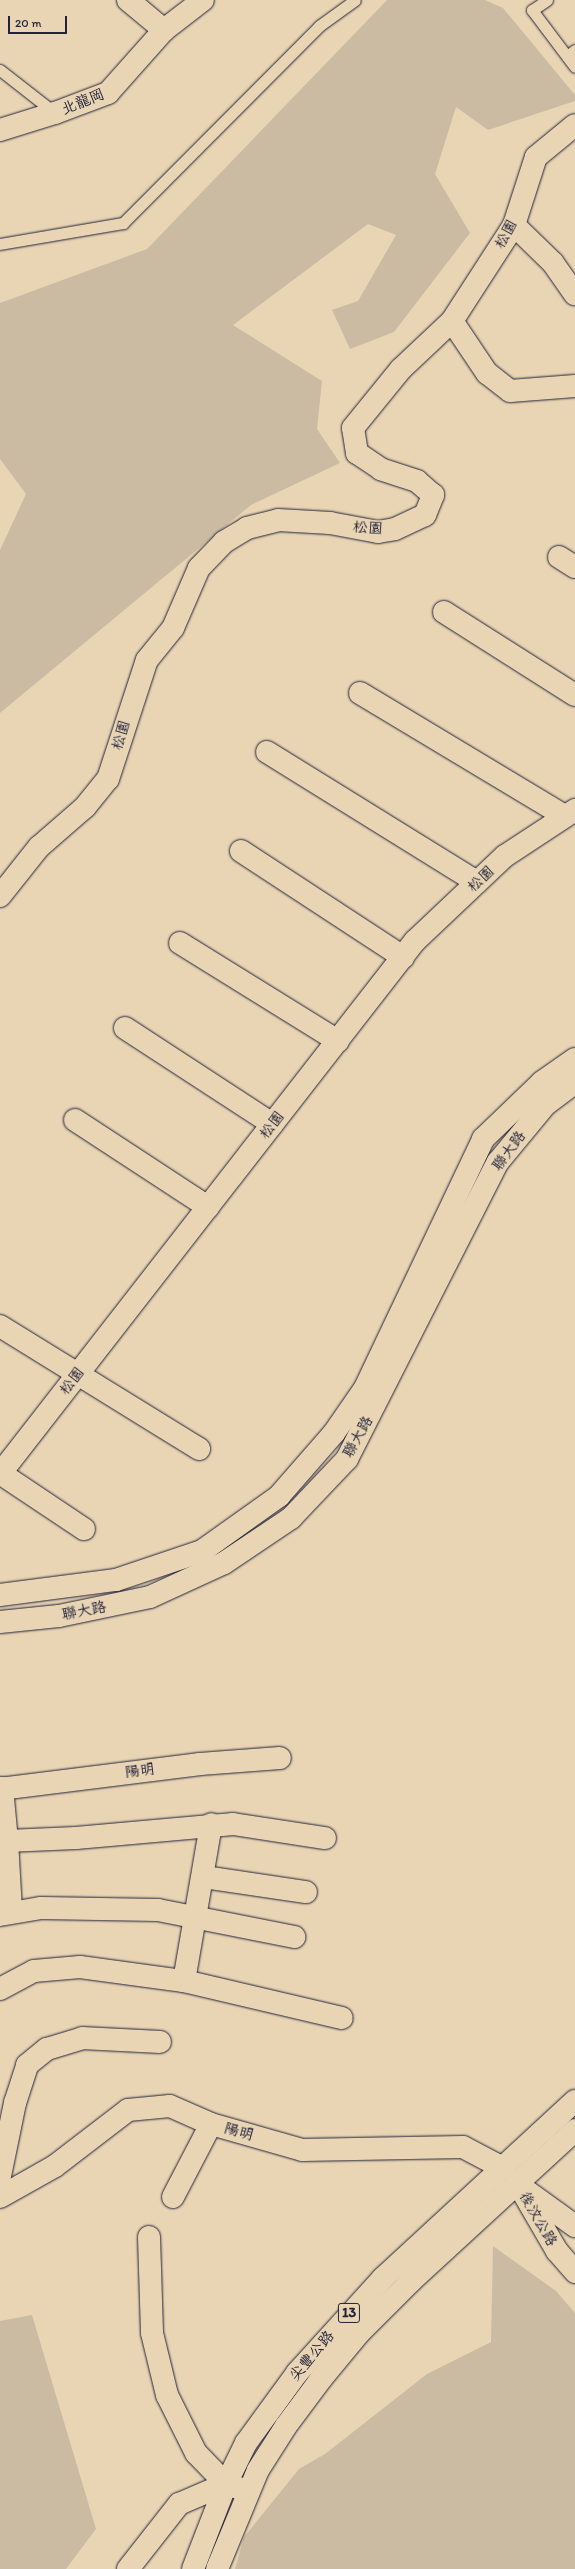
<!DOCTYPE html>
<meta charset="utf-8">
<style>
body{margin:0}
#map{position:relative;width:575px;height:2569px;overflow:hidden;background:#e9d5b4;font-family:Itim,"LXGW WenKai TC",sans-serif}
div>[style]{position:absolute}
.green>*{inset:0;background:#ccbba3}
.roads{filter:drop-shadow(0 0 1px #22223b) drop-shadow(0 0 1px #22223b)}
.service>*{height:11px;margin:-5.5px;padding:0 5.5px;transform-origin:5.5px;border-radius:5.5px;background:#e9d5b4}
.minor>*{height:22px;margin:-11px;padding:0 11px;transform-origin:11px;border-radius:11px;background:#e9d5b4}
.tertiary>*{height:22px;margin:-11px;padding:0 11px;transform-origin:11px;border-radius:11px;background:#e9d5b4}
.primary>*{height:22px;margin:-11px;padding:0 11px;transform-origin:11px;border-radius:11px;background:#e9d5b4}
span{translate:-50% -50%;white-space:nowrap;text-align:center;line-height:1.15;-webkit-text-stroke:3px #e9d5b4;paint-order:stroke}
.shield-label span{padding:1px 3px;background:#e9d5b4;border:1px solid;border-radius:3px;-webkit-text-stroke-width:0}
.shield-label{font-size:14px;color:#22223b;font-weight:700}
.street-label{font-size:15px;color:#22223b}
.scale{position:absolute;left:8px;top:16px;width:59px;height:18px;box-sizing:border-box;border:2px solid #22223b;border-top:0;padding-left:5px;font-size:12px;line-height:14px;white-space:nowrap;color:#22223b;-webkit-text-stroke:3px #e9d5b4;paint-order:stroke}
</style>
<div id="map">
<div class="green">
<div style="clip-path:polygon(387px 0,485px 0,503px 8px,575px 95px,575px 101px,488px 130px,456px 107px,435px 174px,470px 233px,394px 332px,350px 349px,332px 310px,358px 301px,396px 235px,368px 224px,233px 325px,322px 381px,317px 429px,340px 463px,251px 505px,0 713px,0 550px,26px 494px,0 459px,0 303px,147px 249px)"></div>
<div style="clip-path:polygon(493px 2246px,556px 2291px,575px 2313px,575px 2569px,235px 2569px,244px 2537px,299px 2469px,325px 2454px,427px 2374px,491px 2342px)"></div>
<div style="clip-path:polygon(32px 2315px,96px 2529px,66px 2569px,0 2569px,0 2321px)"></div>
</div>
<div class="roads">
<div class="service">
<div style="left:547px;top:0;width:18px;rotate:146deg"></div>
<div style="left:532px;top:10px;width:71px;rotate:53deg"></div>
<div style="left:567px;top:56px;width:10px;rotate:-37deg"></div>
<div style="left:0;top:70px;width:70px;rotate:38deg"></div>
<div style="left:0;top:244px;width:125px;rotate:-9.7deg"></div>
<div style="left:123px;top:223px;width:278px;rotate:-45.1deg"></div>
<div style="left:319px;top:26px;width:44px;rotate:-35.8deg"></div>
</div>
<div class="minor">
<div style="left:128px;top:0;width:47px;rotate:39.8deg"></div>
<div style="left:0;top:130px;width:58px;rotate:-17.2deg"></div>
<div style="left:55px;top:113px;width:57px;rotate:-20.7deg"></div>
<div style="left:108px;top:93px;width:84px;rotate:-48.4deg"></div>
<div style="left:164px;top:30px;width:49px;rotate:-37.6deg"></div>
<div style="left:514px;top:225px;width:54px;rotate:44.3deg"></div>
<div style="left:553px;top:263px;width:38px;rotate:55deg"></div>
<div style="left:452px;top:321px;width:63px;rotate:56.1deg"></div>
<div style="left:487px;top:373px;width:29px;rotate:38deg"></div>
<div style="left:510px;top:391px;width:65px;rotate:-4.4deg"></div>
<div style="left:559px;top:557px;width:19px;rotate:32deg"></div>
<div style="left:444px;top:612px;width:155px;rotate:32.4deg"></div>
<div style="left:360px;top:693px;width:239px;rotate:31deg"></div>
<div style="left:267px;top:752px;width:247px;rotate:31.8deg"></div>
<div style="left:241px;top:851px;width:194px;rotate:33.2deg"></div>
<div style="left:0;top:896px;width:63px;rotate:-51.5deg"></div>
<div style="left:39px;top:847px;width:61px;rotate:-41deg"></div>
<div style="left:85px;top:807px;width:36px;rotate:-51deg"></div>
<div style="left:108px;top:779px;width:125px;rotate:-71.9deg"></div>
<div style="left:147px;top:660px;width:41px;rotate:-50.9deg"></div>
<div style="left:173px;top:628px;width:65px;rotate:-66.6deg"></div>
<div style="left:199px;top:568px;width:36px;rotate:-46deg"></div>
<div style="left:224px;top:542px;width:27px;rotate:-31deg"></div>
<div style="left:247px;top:528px;width:32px;rotate:-14deg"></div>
<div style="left:278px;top:520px;width:52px;rotate:3.3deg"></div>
<div style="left:330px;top:523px;width:49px;rotate:10.6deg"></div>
<div style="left:378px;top:532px;width:17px;rotate:-10deg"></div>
<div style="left:395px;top:529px;width:33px;rotate:-25deg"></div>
<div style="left:425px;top:515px;width:22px;rotate:-68deg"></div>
<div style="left:433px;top:495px;width:21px;rotate:-139deg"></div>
<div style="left:417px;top:481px;width:38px;rotate:-162deg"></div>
<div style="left:381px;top:469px;width:29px;rotate:-146deg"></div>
<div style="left:357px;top:453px;width:25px;rotate:-99deg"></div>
<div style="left:353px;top:428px;width:76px;rotate:-50.9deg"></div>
<div style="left:401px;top:369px;width:70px;rotate:-43.3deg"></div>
<div style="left:452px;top:321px;width:114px;rotate:-57.1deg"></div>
<div style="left:514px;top:225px;width:71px;rotate:-72.1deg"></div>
<div style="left:536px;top:157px;width:50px;rotate:-39.4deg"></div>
<div style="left:180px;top:943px;width:186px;rotate:31.8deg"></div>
<div style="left:125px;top:1028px;width:176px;rotate:33.1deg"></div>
<div style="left:75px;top:1120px;width:159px;rotate:33.2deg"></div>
<div style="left:0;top:1326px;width:234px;rotate:31.7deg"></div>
<div style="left:0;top:1473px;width:101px;rotate:33.7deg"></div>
<div style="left:0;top:1474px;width:676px;rotate:-52.1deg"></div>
<div style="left:415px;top:941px;width:124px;rotate:-43.4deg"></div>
<div style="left:505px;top:856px;width:84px;rotate:-33.3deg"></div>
<div style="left:0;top:1788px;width:2px"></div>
<div style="left:2px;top:1788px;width:53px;rotate:84.6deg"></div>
<div style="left:7px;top:1841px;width:70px;rotate:86.7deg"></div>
<div style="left:0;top:1789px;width:202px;rotate:-7.1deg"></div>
<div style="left:200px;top:1764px;width:80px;rotate:-4.3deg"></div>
<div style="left:0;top:1844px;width:8px;rotate:-23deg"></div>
<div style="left:7px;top:1841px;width:69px;rotate:-2.5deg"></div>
<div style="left:76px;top:1838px;width:158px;rotate:-5.1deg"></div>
<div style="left:233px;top:1824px;width:93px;rotate:8.7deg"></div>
<div style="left:204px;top:1877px;width:103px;rotate:8.4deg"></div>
<div style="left:0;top:1915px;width:42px;rotate:-9.7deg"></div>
<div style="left:41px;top:1908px;width:117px;rotate:1deg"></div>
<div style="left:158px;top:1910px;width:139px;rotate:11.2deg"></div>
<div style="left:184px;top:1981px;width:159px;rotate:-80.2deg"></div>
<div style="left:0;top:1989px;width:38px;rotate:-28deg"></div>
<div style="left:34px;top:1971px;width:46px;rotate:-5deg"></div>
<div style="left:80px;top:1967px;width:105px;rotate:7.7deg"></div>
<div style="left:184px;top:1981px;width:162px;rotate:13.2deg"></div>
<div style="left:0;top:2176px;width:75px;rotate:-78.4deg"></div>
<div style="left:15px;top:2103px;width:40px;rotate:-72deg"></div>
<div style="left:27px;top:2065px;width:26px;rotate:-39deg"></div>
<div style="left:47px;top:2049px;width:37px;rotate:-17deg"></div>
<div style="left:82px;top:2038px;width:78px;rotate:2.9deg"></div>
<div style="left:0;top:2197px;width:63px;rotate:-29.4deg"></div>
<div style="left:55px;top:2166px;width:92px;rotate:-37.5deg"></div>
<div style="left:128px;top:2110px;width:42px;rotate:-5.4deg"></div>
<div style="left:170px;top:2106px;width:45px;rotate:23.7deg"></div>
<div style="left:211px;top:2124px;width:95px;rotate:15.9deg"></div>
<div style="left:302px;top:2150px;width:161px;rotate:-1.1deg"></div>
<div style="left:463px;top:2147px;width:45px;rotate:27.7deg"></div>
<div style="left:173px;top:2197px;width:82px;rotate:-62.5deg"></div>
<div style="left:149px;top:2237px;width:96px;rotate:88.2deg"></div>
<div style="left:152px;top:2333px;width:64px;rotate:76.4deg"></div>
<div style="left:167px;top:2395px;width:65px;rotate:63.4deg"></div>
<div style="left:196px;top:2453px;width:43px;rotate:45.9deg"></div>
<div style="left:128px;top:2569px;width:83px;rotate:-51.9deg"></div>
<div style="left:179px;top:2504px;width:51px;rotate:-23.1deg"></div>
<div style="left:226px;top:2484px;width:13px;rotate:18deg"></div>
</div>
<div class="tertiary">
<div style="left:0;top:1595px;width:117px;rotate:-7.4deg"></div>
<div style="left:116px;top:1580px;width:91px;rotate:-18.6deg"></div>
<div style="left:202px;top:1551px;width:95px;rotate:-35.5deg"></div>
<div style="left:279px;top:1496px;width:84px;rotate:-48.9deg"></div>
<div style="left:334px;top:1433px;width:55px;rotate:-55.4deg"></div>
<div style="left:365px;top:1388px;width:276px;rotate:-64.6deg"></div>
<div style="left:483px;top:1139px;width:82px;rotate:-44deg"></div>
<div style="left:542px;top:1082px;width:40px;rotate:-34.9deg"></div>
<div style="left:0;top:1622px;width:59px;rotate:-5.8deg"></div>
<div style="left:59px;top:1616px;width:93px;rotate:-11.8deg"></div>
<div style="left:150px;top:1597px;width:81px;rotate:-24.7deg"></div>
<div style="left:224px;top:1563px;width:81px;rotate:-33.9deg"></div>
<div style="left:291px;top:1518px;width:81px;rotate:-46.5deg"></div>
<div style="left:347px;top:1459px;width:333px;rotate:-63.1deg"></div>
<div style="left:498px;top:1162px;width:74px;rotate:-50.5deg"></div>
<div style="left:545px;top:1105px;width:38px;rotate:-37deg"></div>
<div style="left:518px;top:2184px;width:78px;rotate:59.8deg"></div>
<div style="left:557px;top:2251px;width:28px;rotate:49deg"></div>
<div style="left:525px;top:2190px;width:62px;rotate:35.8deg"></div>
</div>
<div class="primary">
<div style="left:193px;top:2569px;width:91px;rotate:-68.8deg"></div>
<div style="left:226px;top:2484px;width:46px;rotate:-64deg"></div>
<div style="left:246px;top:2443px;width:87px;rotate:-53.9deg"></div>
<div style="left:297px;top:2373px;width:128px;rotate:-47.8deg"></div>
<div style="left:383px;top:2278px;width:261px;rotate:-42.7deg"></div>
<div style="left:217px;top:2569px;width:107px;rotate:-67.5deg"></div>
<div style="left:258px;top:2470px;width:52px;rotate:-57.5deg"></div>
<div style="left:286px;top:2426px;width:59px;rotate:-53.3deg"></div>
<div style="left:321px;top:2379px;width:60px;rotate:-50.4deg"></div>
<div style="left:359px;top:2333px;width:74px;rotate:-45deg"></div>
<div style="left:411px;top:2281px;width:223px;rotate:-42.6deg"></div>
</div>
</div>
<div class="shield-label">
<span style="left:349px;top:2313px">13</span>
</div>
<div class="street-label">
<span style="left:83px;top:102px;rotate:-22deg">北龍岡</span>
<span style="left:506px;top:234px;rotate:-61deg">松園</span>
<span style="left:368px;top:528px;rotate:4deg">松園</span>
<span style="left:121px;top:735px;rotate:-73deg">松園</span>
<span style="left:481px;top:879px;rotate:-43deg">松園</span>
<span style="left:272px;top:1125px;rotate:-52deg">松園</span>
<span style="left:509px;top:1151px;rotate:-54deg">聯大路</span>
<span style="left:72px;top:1381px;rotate:-52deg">松園</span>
<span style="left:358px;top:1437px;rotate:-61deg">聯大路</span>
<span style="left:84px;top:1611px;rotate:-11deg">聯大路</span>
<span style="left:140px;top:1771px;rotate:-7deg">陽明</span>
<span style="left:239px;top:2132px;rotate:16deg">陽明</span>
<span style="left:538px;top:2219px;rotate:60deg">後汶公路</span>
<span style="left:312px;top:2356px;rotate:-50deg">尖豐公路</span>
</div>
<div class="scale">20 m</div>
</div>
